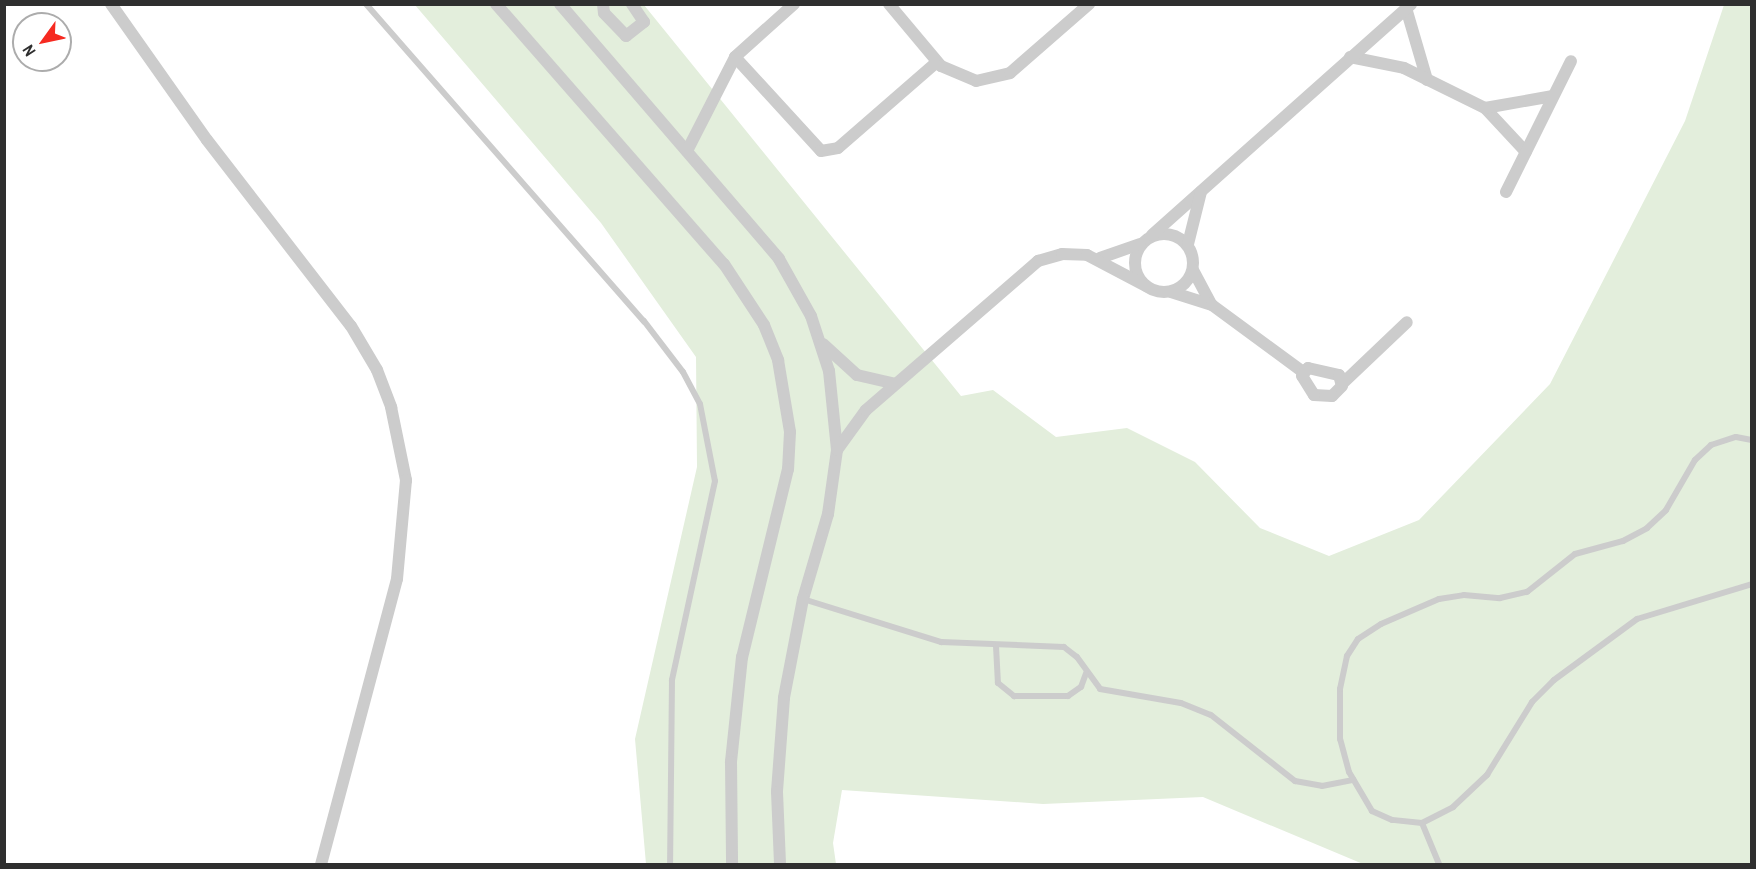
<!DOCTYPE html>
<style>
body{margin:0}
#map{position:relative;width:1756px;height:869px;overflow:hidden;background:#fff;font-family:"Archivo Narrow",sans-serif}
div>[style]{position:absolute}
.green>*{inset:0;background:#e3eedc}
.lane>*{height:6px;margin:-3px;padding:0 3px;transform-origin:3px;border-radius:3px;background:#ccc}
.street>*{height:12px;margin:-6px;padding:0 6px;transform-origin:6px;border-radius:6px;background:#ccc}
.street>.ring{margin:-6px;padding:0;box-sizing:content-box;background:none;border:12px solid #ccc;border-radius:50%}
span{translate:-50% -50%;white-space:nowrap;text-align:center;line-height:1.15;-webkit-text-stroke:6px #fff;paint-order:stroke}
.frame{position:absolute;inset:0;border:6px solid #2f2f2f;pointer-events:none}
.north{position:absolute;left:12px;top:12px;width:60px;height:60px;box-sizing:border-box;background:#fff;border:2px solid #acacac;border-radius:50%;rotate:237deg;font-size:16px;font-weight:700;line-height:24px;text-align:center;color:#2f2f2f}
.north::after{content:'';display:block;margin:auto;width:21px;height:27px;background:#f62a21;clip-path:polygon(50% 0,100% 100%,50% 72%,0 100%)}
</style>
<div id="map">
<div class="green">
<div style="clip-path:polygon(415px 5px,644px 5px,961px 396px,993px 390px,1056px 437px,1127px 428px,1195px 462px,1260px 528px,1329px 556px,1419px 520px,1550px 384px,1685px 121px,1724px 5px,1751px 5px,1751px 864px,1363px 864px,1203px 797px,1043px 804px,842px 790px,833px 843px,836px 864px,646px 864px,635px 739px,697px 467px,696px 357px,601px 223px)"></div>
</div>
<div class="lane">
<div style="left:366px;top:4px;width:422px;rotate:48.8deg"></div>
<div style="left:644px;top:321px;width:64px;rotate:52.6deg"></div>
<div style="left:683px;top:372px;width:36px;rotate:62deg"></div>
<div style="left:700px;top:404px;width:78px;rotate:79deg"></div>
<div style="left:715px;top:481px;width:204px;rotate:102.2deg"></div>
<div style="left:672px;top:680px;width:184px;rotate:90.6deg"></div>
<div style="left:803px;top:599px;width:145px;rotate:17.3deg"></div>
<div style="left:941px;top:642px;width:123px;rotate:2.3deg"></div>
<div style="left:1064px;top:647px;width:16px;rotate:38deg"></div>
<div style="left:1077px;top:657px;width:39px;rotate:54deg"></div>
<div style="left:1100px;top:689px;width:82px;rotate:9.8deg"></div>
<div style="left:1181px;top:703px;width:32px;rotate:22deg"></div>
<div style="left:1211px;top:715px;width:107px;rotate:38.2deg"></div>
<div style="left:1295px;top:781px;width:27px;rotate:10deg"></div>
<div style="left:1322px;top:786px;width:32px;rotate:-11deg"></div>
<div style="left:996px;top:646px;width:37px;rotate:87deg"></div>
<div style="left:998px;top:683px;width:21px;rotate:39deg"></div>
<div style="left:1014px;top:696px;width:54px"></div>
<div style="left:1068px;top:696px;width:16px;rotate:-35deg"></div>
<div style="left:1081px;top:687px;width:15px;rotate:-70deg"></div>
<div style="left:1422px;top:823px;width:30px;rotate:-174deg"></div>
<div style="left:1392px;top:820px;width:22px;rotate:-156deg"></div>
<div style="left:1372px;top:811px;width:45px;rotate:-120.5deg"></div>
<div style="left:1349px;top:772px;width:34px;rotate:-105deg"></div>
<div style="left:1340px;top:739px;width:50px;rotate:-90deg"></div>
<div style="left:1340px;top:689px;width:34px;rotate:-78deg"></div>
<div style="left:1347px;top:656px;width:20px;rotate:-57deg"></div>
<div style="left:1358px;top:639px;width:27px;rotate:-33deg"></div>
<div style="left:1381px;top:624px;width:63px;rotate:-23.3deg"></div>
<div style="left:1439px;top:599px;width:25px;rotate:-9deg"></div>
<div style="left:1464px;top:595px;width:36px;rotate:5deg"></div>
<div style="left:1500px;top:598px;width:28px;rotate:-13deg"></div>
<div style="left:1527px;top:592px;width:61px;rotate:-38.4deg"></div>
<div style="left:1575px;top:554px;width:50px;rotate:-15.2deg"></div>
<div style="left:1623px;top:541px;width:27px;rotate:-28deg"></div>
<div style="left:1647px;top:528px;width:26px;rotate:-43deg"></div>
<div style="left:1666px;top:510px;width:58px;rotate:-59.9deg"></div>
<div style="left:1695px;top:460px;width:22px;rotate:-43deg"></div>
<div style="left:1711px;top:445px;width:26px;rotate:-18deg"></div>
<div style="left:1736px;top:437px;width:16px;rotate:11deg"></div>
<div style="left:1439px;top:864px;width:44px;rotate:-112.5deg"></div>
<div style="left:1422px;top:823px;width:35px;rotate:-27deg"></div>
<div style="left:1453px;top:807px;width:47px;rotate:-43.3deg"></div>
<div style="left:1487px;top:775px;width:86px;rotate:-58.3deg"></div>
<div style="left:1532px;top:702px;width:31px;rotate:-45deg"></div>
<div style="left:1554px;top:680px;width:103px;rotate:-36.3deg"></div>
<div style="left:1637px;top:619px;width:120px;rotate:-16.9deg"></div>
</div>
<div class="street">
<div style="left:111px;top:4px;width:166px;rotate:54.8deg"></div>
<div style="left:207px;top:140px;width:235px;rotate:52.3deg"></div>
<div style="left:351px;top:326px;width:51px;rotate:59.4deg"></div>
<div style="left:377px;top:370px;width:40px;rotate:69deg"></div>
<div style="left:391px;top:407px;width:75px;rotate:78.4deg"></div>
<div style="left:406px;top:480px;width:99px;rotate:95.2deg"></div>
<div style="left:397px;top:579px;width:295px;rotate:104.9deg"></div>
<div style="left:496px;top:4px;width:346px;rotate:48.8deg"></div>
<div style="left:724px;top:264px;width:73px;rotate:56.7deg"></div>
<div style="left:764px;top:325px;width:38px;rotate:68deg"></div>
<div style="left:778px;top:360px;width:73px;rotate:80.5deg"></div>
<div style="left:790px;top:432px;width:37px;rotate:93deg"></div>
<div style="left:788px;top:469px;width:194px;rotate:103.7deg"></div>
<div style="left:742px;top:657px;width:106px;rotate:96deg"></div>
<div style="left:731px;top:762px;width:102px;rotate:89.4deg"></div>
<div style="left:560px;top:4px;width:336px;rotate:49.3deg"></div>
<div style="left:779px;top:259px;width:65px;rotate:60.7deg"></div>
<div style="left:811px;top:316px;width:58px;rotate:71.9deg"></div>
<div style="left:829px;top:371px;width:79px;rotate:84.2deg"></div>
<div style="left:837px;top:450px;width:65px;rotate:98deg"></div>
<div style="left:828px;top:514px;width:89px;rotate:106.4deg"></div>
<div style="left:803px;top:599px;width:101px;rotate:100.9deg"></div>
<div style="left:784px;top:698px;width:94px;rotate:94.3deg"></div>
<div style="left:777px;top:792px;width:72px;rotate:87.6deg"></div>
<div style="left:603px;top:4px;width:9px;rotate:84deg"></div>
<div style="left:604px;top:13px;width:32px;rotate:46deg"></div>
<div style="left:626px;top:36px;width:23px;rotate:-38deg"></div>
<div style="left:644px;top:22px;width:22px;rotate:-124deg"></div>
<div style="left:794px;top:4px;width:79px;rotate:138.1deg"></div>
<div style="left:735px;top:57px;width:127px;rotate:47.5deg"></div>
<div style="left:821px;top:151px;width:17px;rotate:-10deg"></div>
<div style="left:838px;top:148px;width:131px;rotate:-41deg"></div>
<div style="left:889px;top:4px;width:81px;rotate:50deg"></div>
<div style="left:941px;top:66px;width:38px;rotate:23deg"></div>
<div style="left:976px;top:81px;width:35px;rotate:-13deg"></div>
<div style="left:1010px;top:73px;width:105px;rotate:-41.1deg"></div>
<div style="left:1406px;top:8px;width:75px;rotate:73.7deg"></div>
<div style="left:1350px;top:57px;width:55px;rotate:11.5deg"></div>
<div style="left:1404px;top:68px;width:90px;rotate:26.3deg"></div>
<div style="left:1485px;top:108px;width:60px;rotate:47deg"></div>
<div style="left:1485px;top:108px;width:69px;rotate:-10deg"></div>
<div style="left:687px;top:151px;width:106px;rotate:-62.9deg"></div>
<div style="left:1506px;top:192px;width:146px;rotate:-63.6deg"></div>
<div class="ring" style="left:1135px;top:234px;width:46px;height:46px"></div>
<div style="left:1152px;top:235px;width:347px;rotate:-41.7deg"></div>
<div style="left:1188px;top:244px;width:54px;rotate:-76deg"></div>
<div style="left:1100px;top:258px;width:42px;rotate:-19.3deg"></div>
<div style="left:1193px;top:270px;width:38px;rotate:62deg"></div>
<div style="left:1171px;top:292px;width:43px;rotate:17.6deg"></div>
<div style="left:1212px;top:305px;width:112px;rotate:36.3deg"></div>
<div style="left:823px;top:344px;width:46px;rotate:42.4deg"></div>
<div style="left:857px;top:375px;width:39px;rotate:13deg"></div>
<div style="left:1308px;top:368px;width:32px;rotate:13deg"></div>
<div style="left:1339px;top:375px;width:11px;rotate:75deg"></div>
<div style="left:1342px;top:386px;width:14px;rotate:135deg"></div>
<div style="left:1332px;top:396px;width:18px;rotate:-177deg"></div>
<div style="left:1314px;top:395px;width:22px;rotate:-122deg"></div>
<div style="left:1302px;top:376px;width:10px;rotate:-53deg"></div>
<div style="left:1343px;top:383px;width:88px;rotate:-43.6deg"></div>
<div style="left:837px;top:450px;width:49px;rotate:-54.1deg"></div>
<div style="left:866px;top:410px;width:228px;rotate:-40.9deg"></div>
<div style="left:1038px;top:261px;width:25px;rotate:-16deg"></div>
<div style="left:1062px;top:254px;width:25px;rotate:2deg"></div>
<div style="left:1087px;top:255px;width:67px;rotate:27.7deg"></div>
</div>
<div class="frame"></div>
<div class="north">N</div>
</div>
